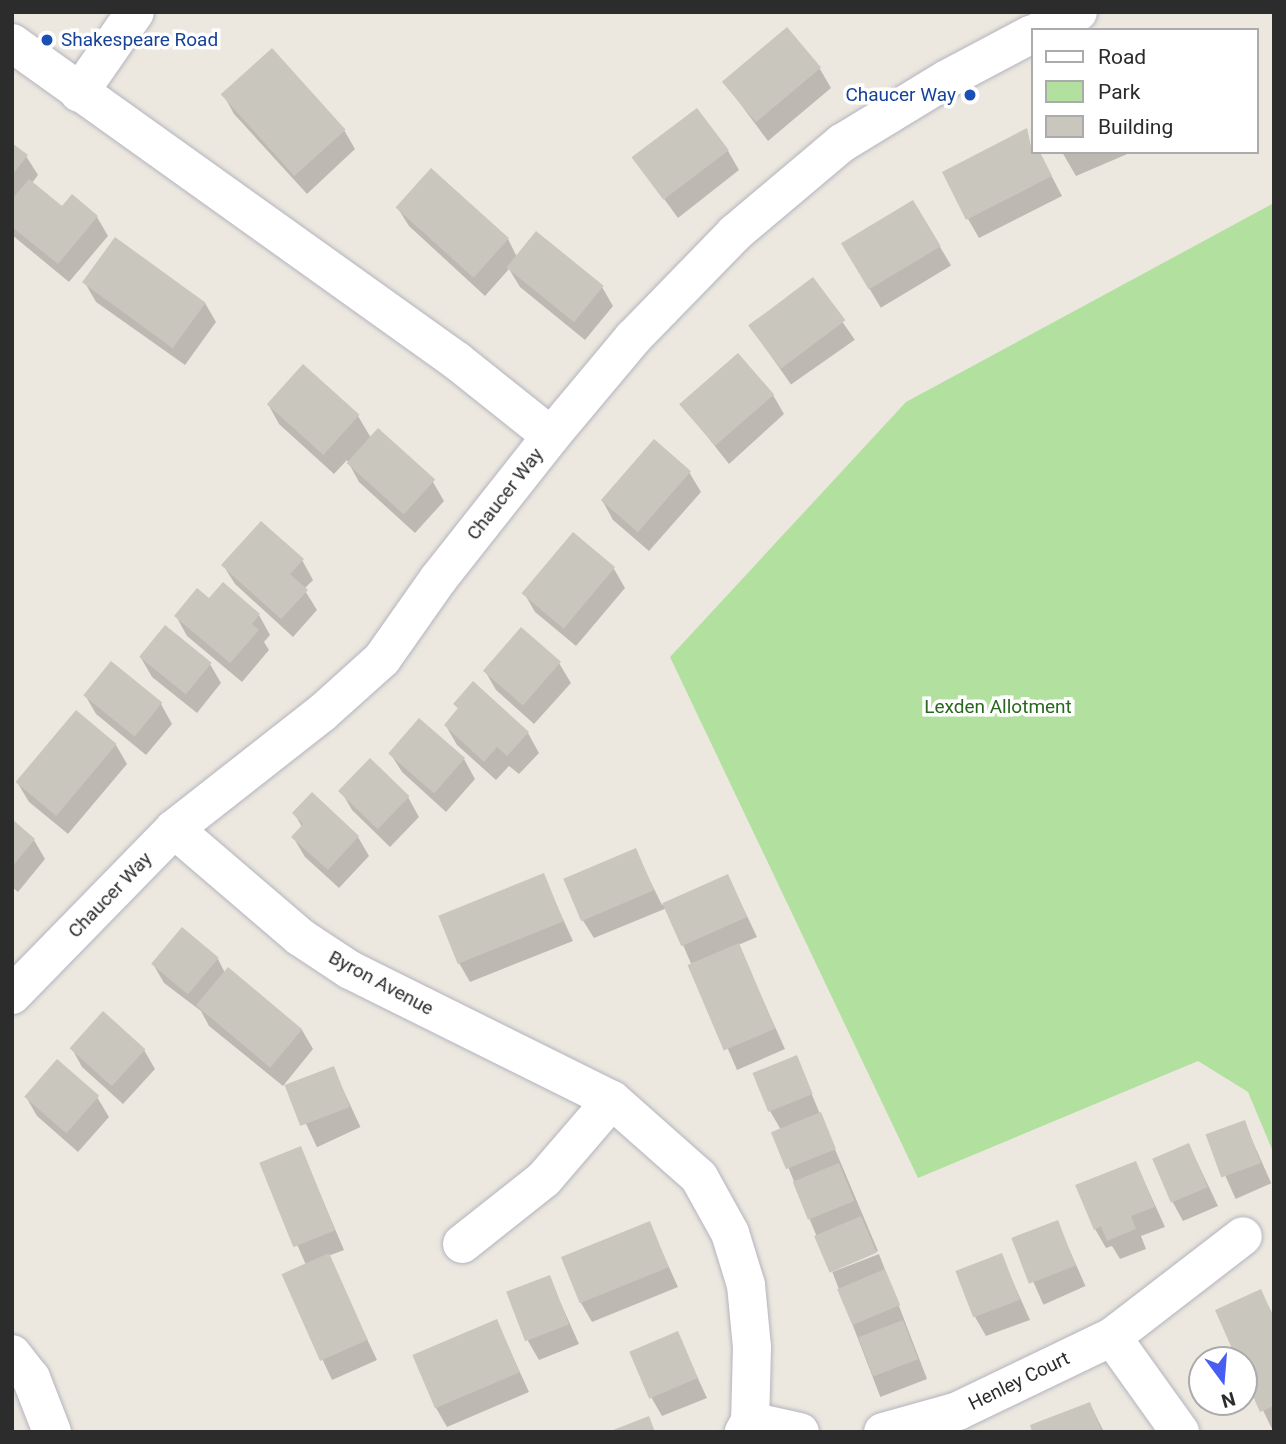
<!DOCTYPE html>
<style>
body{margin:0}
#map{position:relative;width:1286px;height:1444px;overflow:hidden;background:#ede8df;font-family:Roboto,sans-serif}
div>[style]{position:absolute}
.green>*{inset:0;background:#b1e09f}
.shadow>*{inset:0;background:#0003;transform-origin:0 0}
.building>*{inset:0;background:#c9c6be;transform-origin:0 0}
.roads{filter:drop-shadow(0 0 2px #b3b4bf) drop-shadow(0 0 2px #b3b4bf)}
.street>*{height:38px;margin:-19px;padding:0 19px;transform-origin:19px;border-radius:19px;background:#fff}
.dots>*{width:19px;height:19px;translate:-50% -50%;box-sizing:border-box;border:4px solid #fff;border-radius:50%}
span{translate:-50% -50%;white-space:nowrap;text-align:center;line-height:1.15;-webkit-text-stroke:7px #fff;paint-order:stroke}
.transit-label{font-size:19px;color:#164399}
.left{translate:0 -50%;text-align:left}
.right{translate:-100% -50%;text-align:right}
.street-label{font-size:19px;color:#2c2c2c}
.park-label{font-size:19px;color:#29671e}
.frame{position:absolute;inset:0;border:14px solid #2c2c2c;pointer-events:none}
.legend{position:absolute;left:1031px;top:28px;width:228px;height:126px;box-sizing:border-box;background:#fff;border:2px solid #ababab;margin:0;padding:9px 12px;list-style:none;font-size:21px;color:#2c2c2c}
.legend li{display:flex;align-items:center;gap:14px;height:35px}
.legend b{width:35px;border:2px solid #ababab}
.north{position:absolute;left:1188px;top:1346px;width:70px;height:70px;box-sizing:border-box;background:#fff;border:2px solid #ababab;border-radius:50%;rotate:164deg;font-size:19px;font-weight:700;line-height:28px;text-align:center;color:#2c2c2c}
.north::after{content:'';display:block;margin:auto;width:24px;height:32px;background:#485df1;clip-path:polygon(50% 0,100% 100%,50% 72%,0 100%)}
</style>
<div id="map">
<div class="green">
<div style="clip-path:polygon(1274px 203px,1274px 1154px,1248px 1092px,1198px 1061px,918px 1178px,670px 657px,906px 402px)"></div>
</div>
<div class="shadow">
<div style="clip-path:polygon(820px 69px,831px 88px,768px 141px,724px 82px)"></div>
<div style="clip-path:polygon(223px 94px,344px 130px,355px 149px,307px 194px,234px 114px)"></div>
<div style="clip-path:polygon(1027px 130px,1032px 152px,1039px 152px,1062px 196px,979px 238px,968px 219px)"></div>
<div style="clip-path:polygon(12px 145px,26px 156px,38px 175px,32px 183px,63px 209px,97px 217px,108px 236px,69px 282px,12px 235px)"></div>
<div style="clip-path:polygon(728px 151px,739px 170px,678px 218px,635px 159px)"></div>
<div style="clip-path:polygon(1062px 152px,1132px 152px,1076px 176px)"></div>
<div style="left:913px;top:202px;width:74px;height:82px;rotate:59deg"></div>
<div style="clip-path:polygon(397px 207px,508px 239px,517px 257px,602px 287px,613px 306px,585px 340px,520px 287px,509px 269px,485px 296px,409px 226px)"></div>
<div style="left:813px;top:280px;width:73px;height:78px;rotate:55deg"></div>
<div style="clip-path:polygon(85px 283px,205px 303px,216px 322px,185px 365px,96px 302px)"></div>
<div style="clip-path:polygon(303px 366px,358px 416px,371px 438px,433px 482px,444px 501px,415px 533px,359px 482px,347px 460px,334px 474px,279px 424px,268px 404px)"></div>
<div style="clip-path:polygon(773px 395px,784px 414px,729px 464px,683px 406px)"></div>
<div style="clip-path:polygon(689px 472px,701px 492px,649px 551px,613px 520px,602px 500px)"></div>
<div style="clip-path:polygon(574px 535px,614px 569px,625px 588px,576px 646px,535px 612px,524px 593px)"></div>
<div style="clip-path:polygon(302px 560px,313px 580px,304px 589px,317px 610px,293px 637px,235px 584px,223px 565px)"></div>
<div style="clip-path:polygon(223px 585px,259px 615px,270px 635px,264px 642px,269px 650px,242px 682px,187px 636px,176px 616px,209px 601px)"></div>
<div style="clip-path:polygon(141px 658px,210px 664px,221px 683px,197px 713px,152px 677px)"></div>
<div style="clip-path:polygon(111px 663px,161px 704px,172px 724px,146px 755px,96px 714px,85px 695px)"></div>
<div style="clip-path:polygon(559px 663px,571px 683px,534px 724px,496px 690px,485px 671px)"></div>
<div style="clip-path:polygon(455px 704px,528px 733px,539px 753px,519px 774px,509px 766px,496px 780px,457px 745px,446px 726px,459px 710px)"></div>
<div style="clip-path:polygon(116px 745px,127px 764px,68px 834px,29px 802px,17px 782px)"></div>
<div style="clip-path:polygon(390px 753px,464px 759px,475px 779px,446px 812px,402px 772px)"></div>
<div style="clip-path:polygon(341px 791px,408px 797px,419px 817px,390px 847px,352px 810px)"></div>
<div style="clip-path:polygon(294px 813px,358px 837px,369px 856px,339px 888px,305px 857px,293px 837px,302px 827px)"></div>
<div style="clip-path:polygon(12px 822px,34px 840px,45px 859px,18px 892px,12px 887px)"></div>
<div style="clip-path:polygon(635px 850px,662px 905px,728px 876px,757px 937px,738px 945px,785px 1049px,737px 1070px,667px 908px,594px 938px,582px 919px)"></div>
<div style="clip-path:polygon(543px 875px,573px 941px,470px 982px,459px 963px)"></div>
<div style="clip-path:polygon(218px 959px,225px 973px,302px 1030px,313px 1049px,283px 1086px,209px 1026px,201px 1011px,164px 983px,153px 964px)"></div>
<div style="clip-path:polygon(71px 1047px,144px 1050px,155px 1069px,123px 1104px,82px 1067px)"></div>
<div style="clip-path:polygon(796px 1057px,878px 1251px,831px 1271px,774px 1133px,781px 1130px,770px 1111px)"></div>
<div style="left:333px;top:1068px;width:65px;height:48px;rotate:65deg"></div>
<div style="clip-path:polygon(26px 1097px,97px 1097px,109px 1117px,78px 1152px,37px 1116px)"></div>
<div style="left:1244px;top:1122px;width:67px;height:39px;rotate:66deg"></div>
<div style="clip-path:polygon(1189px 1145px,1218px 1206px,1183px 1221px,1172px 1201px)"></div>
<div style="clip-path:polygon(301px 1149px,344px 1250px,328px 1256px,377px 1360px,332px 1380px,283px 1275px,306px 1265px,262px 1164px)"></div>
<div style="clip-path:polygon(1136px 1163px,1165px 1227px,1141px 1236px,1146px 1249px,1120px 1259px,1112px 1246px,1106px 1248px,1095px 1229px)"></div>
<div style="left:1057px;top:1222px;width:70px;height:46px;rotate:66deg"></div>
<div style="clip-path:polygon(649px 1223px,678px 1287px,592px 1322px,581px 1303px)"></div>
<div style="left:879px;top:1254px;width:134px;height:50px;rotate:69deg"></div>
<div style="clip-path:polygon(1001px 1255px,1030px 1320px,986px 1336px,975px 1317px)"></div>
<div style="clip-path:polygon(549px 1277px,579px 1344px,539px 1360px,528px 1341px)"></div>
<div style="clip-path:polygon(1260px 1292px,1274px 1316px,1273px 1431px,1244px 1371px,1244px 1360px,1239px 1360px)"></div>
<div style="clip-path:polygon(497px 1322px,529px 1392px,447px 1427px,436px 1408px)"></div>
<div style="clip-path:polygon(677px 1333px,707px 1398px,662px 1416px,651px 1397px)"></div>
<div style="clip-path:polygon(1090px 1404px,1104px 1432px,1034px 1432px)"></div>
</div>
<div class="building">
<div style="left:787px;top:27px;width:53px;height:85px;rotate:50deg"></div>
<div style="left:272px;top:48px;width:110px;height:69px;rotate:48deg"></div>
<div style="left:697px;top:108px;width:53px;height:82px;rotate:53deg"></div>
<div style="clip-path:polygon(1027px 128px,1032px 152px,1040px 152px,1052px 176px,966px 220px,942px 172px)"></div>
<div style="clip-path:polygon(12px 143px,28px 155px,12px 175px)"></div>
<div style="left:431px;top:168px;width:105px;height:53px;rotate:42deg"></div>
<div style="clip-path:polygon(29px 179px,62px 206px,72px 194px,98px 216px,58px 264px,12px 227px,12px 199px)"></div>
<div style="left:913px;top:200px;width:54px;height:84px;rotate:59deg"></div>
<div style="left:536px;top:231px;width:87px;height:47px;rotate:39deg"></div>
<div style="left:115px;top:237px;width:112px;height:56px;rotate:36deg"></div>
<div style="left:813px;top:277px;width:54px;height:81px;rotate:53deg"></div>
<div style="left:738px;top:353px;width:55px;height:78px;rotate:49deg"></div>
<div style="left:303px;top:364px;width:76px;height:54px;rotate:42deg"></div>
<div style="left:378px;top:428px;width:77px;height:47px;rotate:42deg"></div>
<div style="left:654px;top:439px;width:49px;height:81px;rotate:41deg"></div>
<div style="clip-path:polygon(261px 521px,304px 559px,290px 574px,308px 590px,281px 619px,221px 565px)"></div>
<div style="left:573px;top:532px;width:55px;height:80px;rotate:40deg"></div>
<div style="clip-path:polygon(223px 582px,260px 614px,252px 624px,259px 630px,230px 663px,174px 616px,197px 588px,209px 598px)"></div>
<div style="left:165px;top:625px;width:60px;height:41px;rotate:39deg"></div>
<div style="left:521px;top:627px;width:53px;height:58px;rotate:41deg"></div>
<div style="left:111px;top:661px;width:66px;height:44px;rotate:39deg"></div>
<div style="clip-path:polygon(473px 681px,529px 732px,507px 756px,497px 747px,484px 762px,444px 725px,458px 708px,453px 704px)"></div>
<div style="left:76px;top:710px;width:53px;height:94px;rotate:40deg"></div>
<div style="left:419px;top:718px;width:61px;height:47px;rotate:41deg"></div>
<div style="left:370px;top:758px;width:55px;height:46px;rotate:44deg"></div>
<div style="clip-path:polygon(312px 792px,359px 836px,328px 870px,291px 837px,303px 824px,292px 813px)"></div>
<div style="clip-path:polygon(12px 819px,35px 839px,12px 867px)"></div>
<div style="left:636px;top:848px;width:46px;height:79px;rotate:67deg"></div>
<div style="left:544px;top:873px;width:52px;height:114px;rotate:68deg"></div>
<div style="left:728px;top:874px;width:47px;height:72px;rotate:66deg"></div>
<div style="left:182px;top:927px;width:48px;height:48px;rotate:40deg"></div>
<div style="left:739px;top:943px;width:93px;height:56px;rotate:67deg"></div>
<div style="left:228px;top:967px;width:97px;height:50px;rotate:40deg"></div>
<div style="left:103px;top:1011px;width:57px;height:50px;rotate:42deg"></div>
<div style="left:797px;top:1055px;width:42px;height:48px;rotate:68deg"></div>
<div style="left:57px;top:1059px;width:56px;height:50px;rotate:41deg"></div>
<div style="left:334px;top:1066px;width:44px;height:53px;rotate:69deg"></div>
<div style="left:821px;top:1112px;width:40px;height:54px;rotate:68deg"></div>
<div style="left:1245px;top:1120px;width:46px;height:42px;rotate:70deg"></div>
<div style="left:1189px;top:1143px;width:48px;height:40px;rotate:67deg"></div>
<div style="left:301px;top:1146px;width:91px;height:45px;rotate:68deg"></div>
<div style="clip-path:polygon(1136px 1161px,1155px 1207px,1131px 1216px,1136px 1229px,1107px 1241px,1101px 1226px,1094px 1230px,1075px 1185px)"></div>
<div style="left:839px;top:1163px;width:41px;height:50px;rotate:68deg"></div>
<div style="left:861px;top:1216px;width:40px;height:51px;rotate:67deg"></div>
<div style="left:1058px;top:1220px;width:49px;height:50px;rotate:69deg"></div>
<div style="left:650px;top:1221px;width:50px;height:96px;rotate:68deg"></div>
<div style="left:329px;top:1253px;width:95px;height:52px;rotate:66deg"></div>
<div style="left:1002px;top:1253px;width:50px;height:50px;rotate:69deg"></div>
<div style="left:885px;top:1269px;width:39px;height:52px;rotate:67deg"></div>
<div style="left:550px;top:1275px;width:53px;height:47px;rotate:69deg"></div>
<div style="clip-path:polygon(1261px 1289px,1274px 1318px,1274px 1406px,1260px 1412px,1244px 1376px,1244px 1360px,1237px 1360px,1215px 1310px)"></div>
<div style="left:497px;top:1319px;width:58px;height:92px;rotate:67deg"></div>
<div style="left:903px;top:1320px;width:42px;height:48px;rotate:69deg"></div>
<div style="left:678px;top:1331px;width:51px;height:53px;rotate:67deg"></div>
<div style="clip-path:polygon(1090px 1402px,1102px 1432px,1032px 1432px,1030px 1425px)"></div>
<div style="clip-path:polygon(649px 1416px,655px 1432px,608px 1432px)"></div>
</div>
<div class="roads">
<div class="street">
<div style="left:1041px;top:30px;width:41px;rotate:-25.9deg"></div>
<div style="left:12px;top:43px;width:547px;rotate:35.55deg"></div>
<div style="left:457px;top:361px;width:120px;rotate:38.6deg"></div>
<div style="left:79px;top:93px;width:98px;rotate:-55.3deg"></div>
<div style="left:174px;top:829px;width:166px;rotate:40.6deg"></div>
<div style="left:300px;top:937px;width:60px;rotate:33.4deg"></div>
<div style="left:350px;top:970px;width:292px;rotate:26.4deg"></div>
<div style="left:612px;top:1100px;width:116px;rotate:41.5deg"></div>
<div style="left:699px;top:1177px;width:64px;rotate:61deg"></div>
<div style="left:730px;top:1233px;width:54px;rotate:72.9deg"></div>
<div style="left:746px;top:1285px;width:62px;rotate:84.5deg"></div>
<div style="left:752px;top:1347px;width:74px;rotate:91.5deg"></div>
<div style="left:750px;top:1421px;width:13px;rotate:119deg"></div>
<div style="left:12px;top:995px;width:232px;rotate:-45.7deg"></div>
<div style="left:174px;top:829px;width:188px;rotate:-38.1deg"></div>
<div style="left:322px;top:713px;width:81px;rotate:-42deg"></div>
<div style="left:382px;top:659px;width:99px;rotate:-54.9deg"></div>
<div style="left:439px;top:578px;width:181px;rotate:-51.7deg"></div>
<div style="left:551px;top:436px;width:128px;rotate:-50.1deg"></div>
<div style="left:633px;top:338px;width:146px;rotate:-45.8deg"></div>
<div style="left:735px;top:233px;width:140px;rotate:-40.1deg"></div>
<div style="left:842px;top:143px;width:123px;rotate:-31.4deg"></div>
<div style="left:947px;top:79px;width:96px;rotate:-27.9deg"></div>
<div style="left:462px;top:1244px;width:105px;rotate:-38.4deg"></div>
<div style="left:544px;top:1179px;width:104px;rotate:-49.3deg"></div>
<div style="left:1112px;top:1337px;width:117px;rotate:54.4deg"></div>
<div style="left:12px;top:1354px;width:31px;rotate:52deg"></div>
<div style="left:31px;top:1378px;width:58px;rotate:68.7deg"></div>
<div style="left:750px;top:1421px;width:51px;rotate:12.4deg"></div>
<div style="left:883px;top:1432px;width:78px;rotate:-15.6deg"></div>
<div style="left:958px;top:1411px;width:171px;rotate:-25.7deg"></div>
<div style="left:1112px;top:1337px;width:165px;rotate:-37.6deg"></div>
</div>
</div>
<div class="dots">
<div style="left:47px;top:40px;background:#1a4fb4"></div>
<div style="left:970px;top:95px;background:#1a4fb4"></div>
</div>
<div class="transit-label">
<span class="left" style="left:61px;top:40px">Shakespeare Road</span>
<span class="right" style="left:956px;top:95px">Chaucer Way</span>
</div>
<div class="street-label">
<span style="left:505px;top:494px;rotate:-52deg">Chaucer Way</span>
<span style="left:110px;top:895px;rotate:-46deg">Chaucer Way</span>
<span style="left:381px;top:983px;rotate:28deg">Byron Avenue</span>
<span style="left:1019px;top:1381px;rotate:-26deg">Henley Court</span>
</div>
<div class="park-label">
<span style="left:998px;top:707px">Lexden Allotment</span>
</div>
<div class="frame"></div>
<ul class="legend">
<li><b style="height:9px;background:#fff"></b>Road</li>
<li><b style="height:19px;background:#b1e09f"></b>Park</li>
<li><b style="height:19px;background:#c9c6be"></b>Building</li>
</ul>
<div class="north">N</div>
</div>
